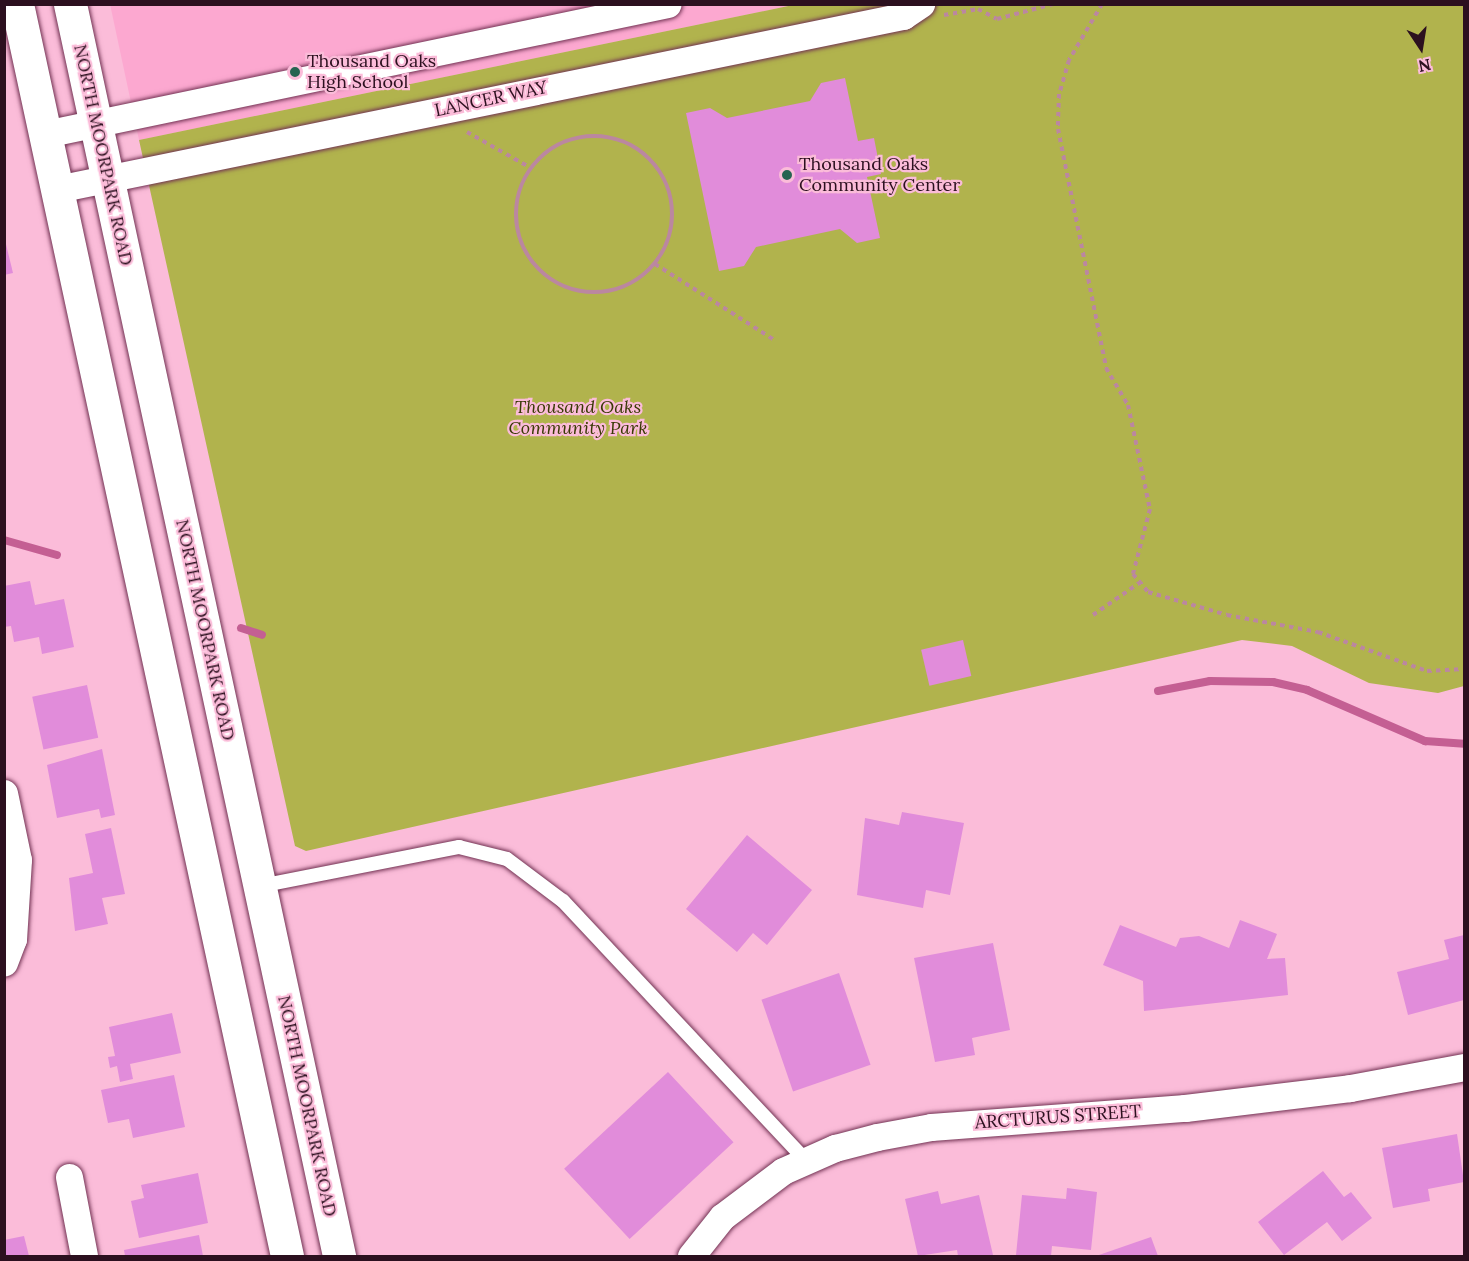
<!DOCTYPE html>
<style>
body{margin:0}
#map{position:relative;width:1469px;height:1261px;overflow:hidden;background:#fbbcd9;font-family:Lora,serif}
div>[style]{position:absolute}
.built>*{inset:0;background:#fca8d0}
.green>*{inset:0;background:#b1b34d}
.stream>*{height:8px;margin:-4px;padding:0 4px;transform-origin:4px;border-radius:4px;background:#c45f93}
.building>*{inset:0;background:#e18cda;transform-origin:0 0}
.path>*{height:4px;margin-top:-2px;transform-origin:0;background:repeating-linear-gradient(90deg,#bb87a0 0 4.5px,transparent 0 9px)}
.path>.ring{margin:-2px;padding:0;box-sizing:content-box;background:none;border:4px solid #bb87a0;border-radius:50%}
.roads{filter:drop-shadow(0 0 2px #723253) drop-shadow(0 0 2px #723253)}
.service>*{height:14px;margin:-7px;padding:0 7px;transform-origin:7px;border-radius:7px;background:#fff}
.minor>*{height:27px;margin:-13.5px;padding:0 13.5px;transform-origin:13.5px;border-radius:13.5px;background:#fff}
.secondary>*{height:33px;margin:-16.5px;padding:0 16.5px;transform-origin:16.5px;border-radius:16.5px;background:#fff}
.dots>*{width:16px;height:16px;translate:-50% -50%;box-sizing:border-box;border:3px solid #fbbcd9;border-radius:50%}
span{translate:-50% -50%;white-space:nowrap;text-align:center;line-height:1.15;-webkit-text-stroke:4.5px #fbbcd9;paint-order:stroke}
.poi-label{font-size:18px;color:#2c101f}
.left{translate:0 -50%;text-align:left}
.street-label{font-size:18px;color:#2c101f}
.park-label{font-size:18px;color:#393904;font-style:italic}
.frame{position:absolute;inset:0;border:6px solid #2c101f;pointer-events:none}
.north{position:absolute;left:1391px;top:18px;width:60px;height:60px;-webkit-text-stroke:4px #fbbcd9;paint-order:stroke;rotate:168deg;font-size:16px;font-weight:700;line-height:24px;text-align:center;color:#2c101f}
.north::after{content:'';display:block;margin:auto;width:21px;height:27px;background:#2c101f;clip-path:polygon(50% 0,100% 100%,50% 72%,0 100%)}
</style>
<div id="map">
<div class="built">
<div style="clip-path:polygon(110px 4px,793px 5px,139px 140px)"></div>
</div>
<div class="green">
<div style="clip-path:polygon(793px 5px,1464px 5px,1464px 686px,1438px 693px,1369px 683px,1292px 646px,1242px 640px,306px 851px,295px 846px,139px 140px)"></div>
</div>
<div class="stream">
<div style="left:4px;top:540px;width:55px;rotate:15.8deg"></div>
<div style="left:241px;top:628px;width:22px;rotate:18deg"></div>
<div style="left:1158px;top:691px;width:53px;rotate:-10.9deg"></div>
<div style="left:1210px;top:681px;width:63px;rotate:0.9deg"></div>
<div style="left:1273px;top:682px;width:35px;rotate:13deg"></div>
<div style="left:1307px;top:690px;width:129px;rotate:23.4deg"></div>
<div style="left:1425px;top:741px;width:39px;rotate:4deg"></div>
</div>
<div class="building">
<div style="clip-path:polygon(845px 78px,858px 141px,874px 138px,881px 174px,867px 177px,880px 238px,857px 243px,840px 229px,756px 247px,744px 266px,719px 271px,686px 113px,710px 108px,727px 118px,810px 101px,821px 83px)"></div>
<div style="clip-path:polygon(4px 236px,13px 273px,4px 275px)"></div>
<div style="clip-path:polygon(30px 581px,35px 605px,64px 599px,74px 647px,42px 654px,39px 637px,14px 642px,11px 626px,4px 627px,4px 586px)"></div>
<div style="left:963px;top:640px;width:37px;height:43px;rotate:77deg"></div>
<div style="left:87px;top:685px;width:54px;height:56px;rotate:78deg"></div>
<div style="clip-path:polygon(102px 749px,115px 815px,101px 818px,99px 809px,57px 818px,47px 765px)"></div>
<div style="clip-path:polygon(902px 812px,964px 823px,950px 895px,926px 890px,923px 908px,857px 895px,865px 818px,899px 825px)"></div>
<div style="clip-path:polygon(111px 828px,125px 894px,102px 898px,108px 924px,75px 931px,69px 878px,93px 873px,85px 834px)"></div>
<div style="clip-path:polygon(747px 835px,812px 890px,767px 945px,753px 933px,737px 952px,686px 909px)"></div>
<div style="clip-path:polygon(1240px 920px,1277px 934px,1267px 959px,1285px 958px,1288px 995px,1144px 1011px,1143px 981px,1103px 965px,1120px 925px,1176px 947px,1180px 938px,1199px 936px,1229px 948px)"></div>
<div style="clip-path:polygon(1464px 935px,1464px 1000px,1408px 1015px,1397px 972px,1449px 959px,1444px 940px)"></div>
<div style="clip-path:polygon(993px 943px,1010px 1030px,972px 1038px,975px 1055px,935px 1062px,914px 958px)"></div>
<div style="left:839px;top:973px;width:97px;height:82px;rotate:71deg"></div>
<div style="clip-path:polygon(172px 1013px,181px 1053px,130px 1064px,133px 1079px,120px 1082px,117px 1066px,110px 1068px,108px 1057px,115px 1056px,109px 1027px)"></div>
<div style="left:668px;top:1072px;width:96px;height:142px;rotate:47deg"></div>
<div style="clip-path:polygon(174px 1075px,185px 1127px,133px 1138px,129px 1119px,108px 1123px,101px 1090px)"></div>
<div style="clip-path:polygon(1457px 1134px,1464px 1182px,1428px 1189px,1430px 1201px,1393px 1208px,1382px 1148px)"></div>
<div style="clip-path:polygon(1323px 1171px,1344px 1197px,1351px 1192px,1372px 1218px,1342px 1241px,1327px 1222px,1284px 1255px,1258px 1222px)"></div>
<div style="clip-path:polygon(198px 1173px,208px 1223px,139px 1238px,131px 1201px,144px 1198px,141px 1185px)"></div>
<div style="clip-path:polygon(1067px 1188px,1097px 1192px,1091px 1250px,1052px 1246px,1051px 1256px,1016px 1255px,1022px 1195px,1066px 1199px)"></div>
<div style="clip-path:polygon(938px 1191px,941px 1204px,979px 1195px,993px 1255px,958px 1256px,957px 1250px,918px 1256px,905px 1199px)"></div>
<div style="clip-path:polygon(199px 1235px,203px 1256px,125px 1256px,124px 1250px)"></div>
<div style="clip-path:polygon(24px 1236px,29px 1256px,4px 1256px,4px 1240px)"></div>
<div style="clip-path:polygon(1151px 1237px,1158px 1256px,1096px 1256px)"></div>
</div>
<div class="path">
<div style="left:1102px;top:4px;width:65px;rotate:120.5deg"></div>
<div style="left:1069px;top:60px;width:35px;rotate:106deg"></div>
<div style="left:1059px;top:94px;width:35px;rotate:92deg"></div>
<div style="left:1058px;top:129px;width:244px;rotate:78.6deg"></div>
<div style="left:1106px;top:368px;width:43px;rotate:59.3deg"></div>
<div style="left:1128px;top:405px;width:106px;rotate:78.1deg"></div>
<div style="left:1150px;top:509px;width:67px;rotate:104.7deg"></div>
<div style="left:1133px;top:574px;width:23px;rotate:50deg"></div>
<div style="left:1148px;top:592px;width:82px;rotate:16.2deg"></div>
<div style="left:1227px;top:615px;width:93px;rotate:10.6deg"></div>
<div style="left:1318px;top:632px;width:116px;rotate:19.7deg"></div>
<div style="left:1427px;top:671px;width:37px;rotate:-3deg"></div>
<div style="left:944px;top:15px;width:35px;rotate:-10deg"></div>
<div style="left:978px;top:9px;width:21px;rotate:28deg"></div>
<div style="left:997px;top:19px;width:58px;rotate:-15deg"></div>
<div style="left:467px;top:132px;width:73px;rotate:29.4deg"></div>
<div class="ring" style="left:516px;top:136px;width:152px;height:152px"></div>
<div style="left:655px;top:264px;width:143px;rotate:32.5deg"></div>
<div style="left:1093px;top:615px;width:56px;rotate:-34.8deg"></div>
</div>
<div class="roads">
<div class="service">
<div style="left:260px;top:886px;width:203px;rotate:-11.1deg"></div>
<div style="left:459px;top:847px;width:49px;rotate:14deg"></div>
<div style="left:507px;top:859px;width:70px;rotate:36.9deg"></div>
<div style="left:563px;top:901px;width:356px;rotate:46.9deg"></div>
</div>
<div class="minor">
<div style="left:45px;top:134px;width:636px;rotate:-11.79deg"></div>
<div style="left:57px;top:189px;width:864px;rotate:-11.56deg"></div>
<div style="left:903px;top:16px;width:22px;rotate:-34deg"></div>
<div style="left:4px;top:793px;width:68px;rotate:78.2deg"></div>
<div style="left:18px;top:860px;width:79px;rotate:93.6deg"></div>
<div style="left:13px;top:939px;width:25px;rotate:111deg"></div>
<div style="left:69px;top:1177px;width:80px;rotate:79.2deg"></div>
<div style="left:691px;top:1256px;width:50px;rotate:-51.5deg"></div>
<div style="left:722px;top:1217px;width:76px;rotate:-37deg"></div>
<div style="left:783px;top:1171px;width:57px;rotate:-23.9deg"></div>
<div style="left:835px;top:1148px;width:43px;rotate:-14.7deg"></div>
<div style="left:877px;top:1137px;width:55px;rotate:-10.5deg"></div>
<div style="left:931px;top:1127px;width:255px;rotate:-4.3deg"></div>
<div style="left:1185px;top:1108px;width:166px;rotate:-6.9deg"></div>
<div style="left:1350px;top:1088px;width:116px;rotate:-10.4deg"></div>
</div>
<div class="secondary">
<div style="left:17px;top:4px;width:1281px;rotate:77.83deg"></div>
<div style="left:70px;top:4px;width:1281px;rotate:77.87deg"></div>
</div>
</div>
<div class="dots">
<div style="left:295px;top:72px;background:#266451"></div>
<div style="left:787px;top:175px;background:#266451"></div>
</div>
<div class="poi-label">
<span class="left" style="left:307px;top:72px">Thousand Oaks<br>High School</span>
<span class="left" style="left:799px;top:175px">Thousand Oaks<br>Community Center</span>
</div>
<div class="street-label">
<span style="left:491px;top:99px;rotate:-12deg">LANCER WAY</span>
<span style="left:103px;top:155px;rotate:78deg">NORTH MOORPARK ROAD</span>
<span style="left:205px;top:630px;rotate:78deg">NORTH MOORPARK ROAD</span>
<span style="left:307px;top:1106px;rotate:78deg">NORTH MOORPARK ROAD</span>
<span style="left:1058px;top:1117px;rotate:-4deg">ARCTURUS STREET</span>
</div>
<div class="park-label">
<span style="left:578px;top:418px">Thousand Oaks<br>Community Park</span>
</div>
<div class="frame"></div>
<div class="north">N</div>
</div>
